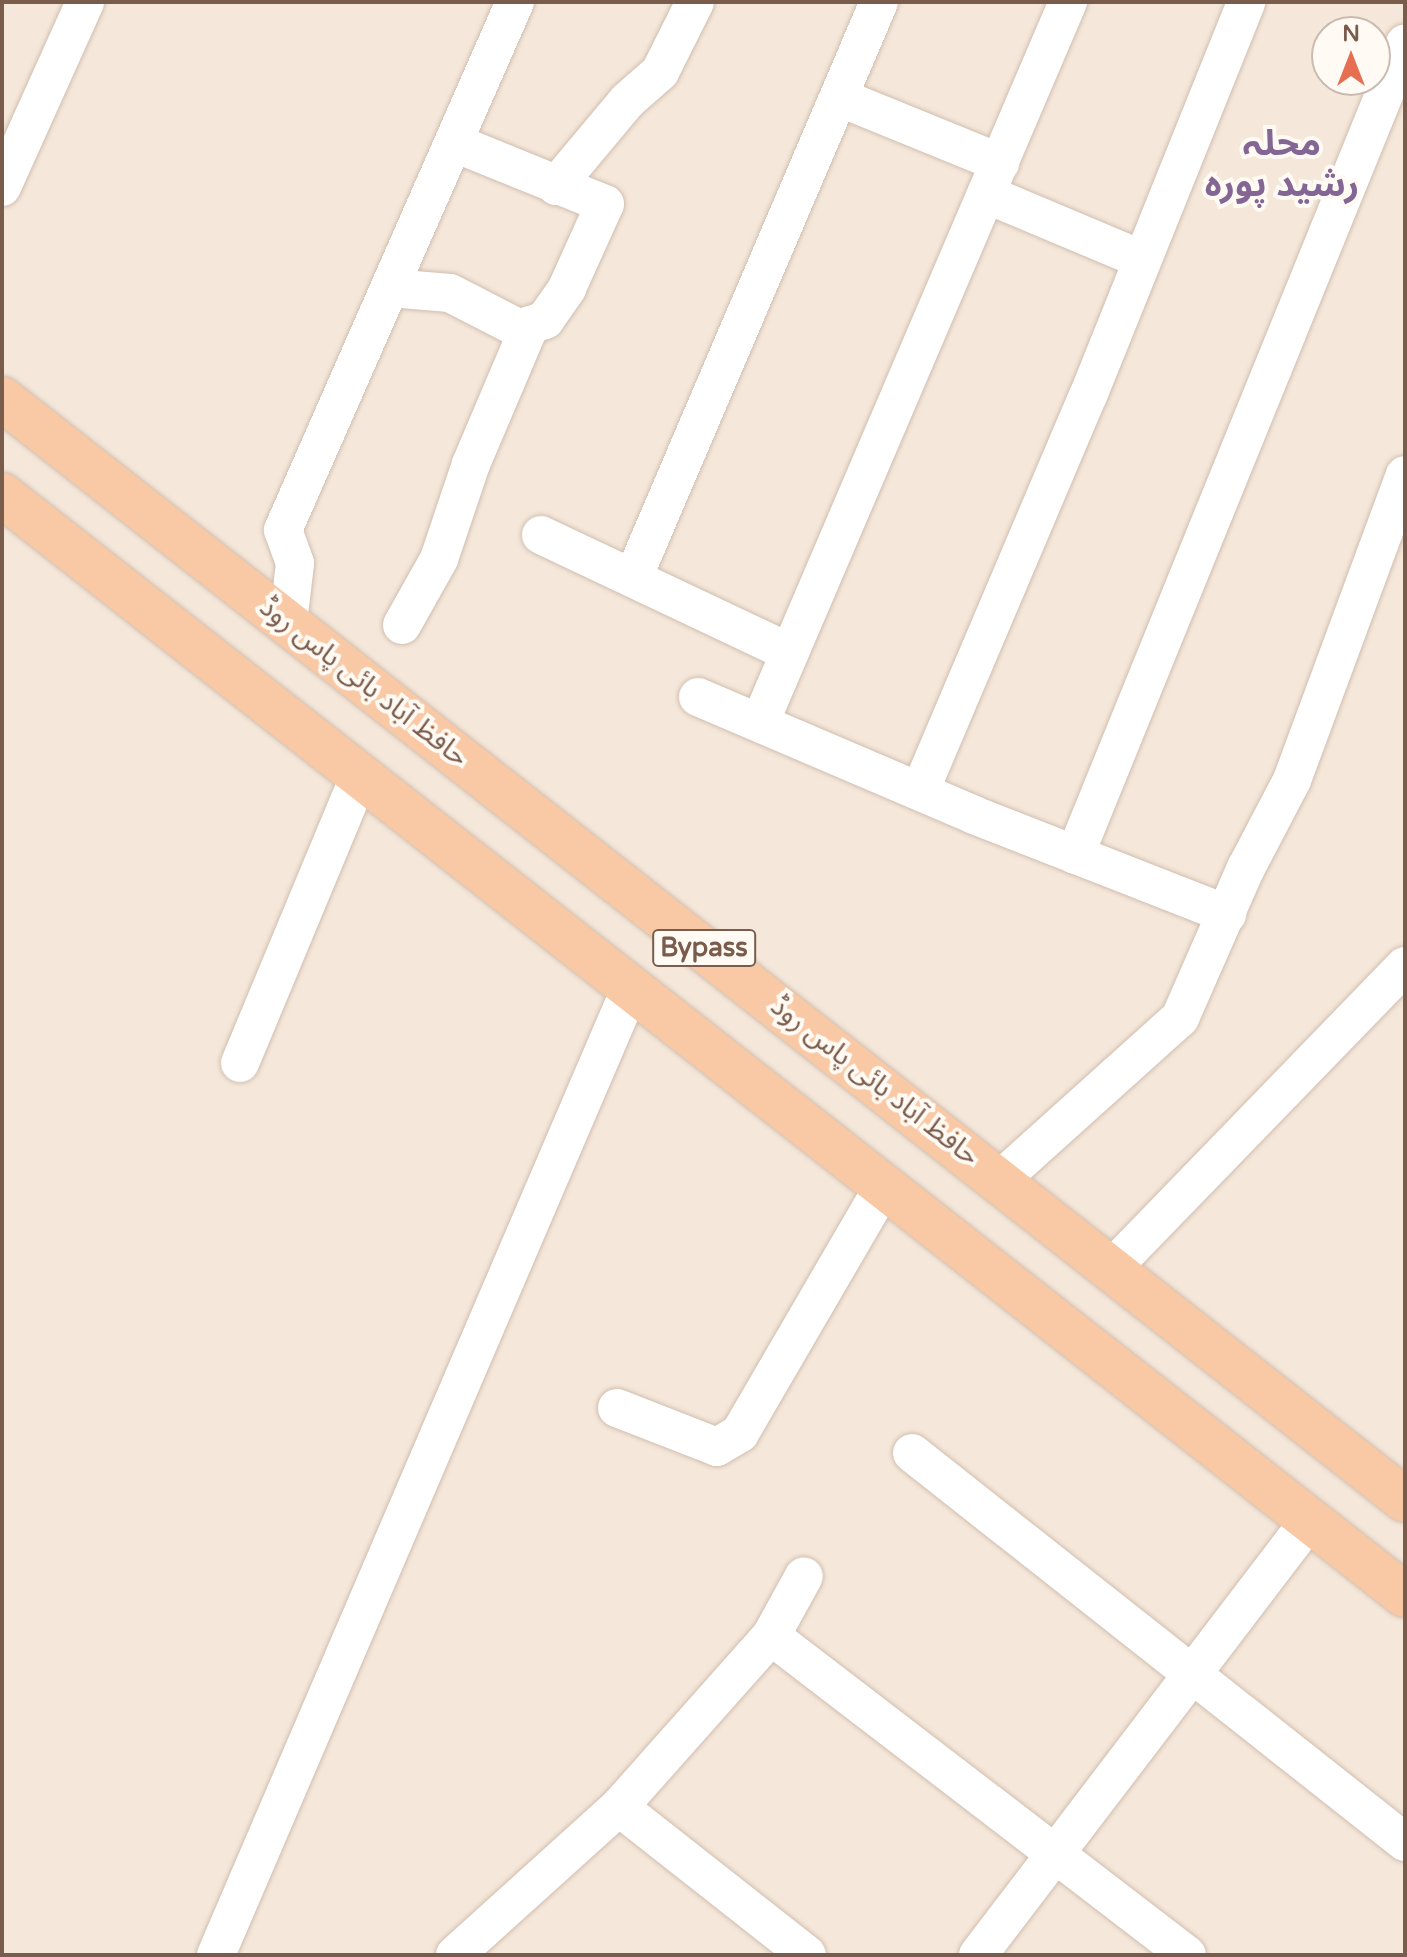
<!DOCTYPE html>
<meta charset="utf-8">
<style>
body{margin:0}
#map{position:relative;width:1407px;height:1957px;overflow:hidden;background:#fdf6ec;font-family:"Varela Round","Noto Sans Arabic",sans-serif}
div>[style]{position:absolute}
.residential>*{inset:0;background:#f5e8da}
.roads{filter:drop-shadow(0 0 2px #d1beb0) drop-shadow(0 0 2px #d1beb0)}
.minor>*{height:38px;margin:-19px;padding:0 19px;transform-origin:19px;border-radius:19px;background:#fff}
.trunk>*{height:44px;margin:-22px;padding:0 22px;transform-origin:22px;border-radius:22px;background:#f9c8a4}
span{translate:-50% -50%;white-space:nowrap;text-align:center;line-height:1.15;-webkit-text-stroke:8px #fffaf3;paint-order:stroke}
.shield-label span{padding:2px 6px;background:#fffaf3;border:2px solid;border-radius:6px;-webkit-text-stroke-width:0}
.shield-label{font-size:26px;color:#7a5c4d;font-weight:700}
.street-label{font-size:28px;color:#7a5c4d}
.district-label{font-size:36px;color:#846695;font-weight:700}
.frame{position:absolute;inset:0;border:4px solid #7a5c4d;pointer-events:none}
.north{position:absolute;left:1311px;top:16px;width:80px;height:80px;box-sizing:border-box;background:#fffaf3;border:2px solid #cabbb1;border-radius:50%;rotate:0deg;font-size:22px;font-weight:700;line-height:32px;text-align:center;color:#7a5c4d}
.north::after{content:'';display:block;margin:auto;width:28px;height:36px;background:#e76f51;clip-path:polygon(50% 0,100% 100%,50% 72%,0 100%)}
</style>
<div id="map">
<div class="residential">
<div style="clip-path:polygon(evenodd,2px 2px,1405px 2px,1405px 1955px,2px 1955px,2px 2px,1327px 32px,1375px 32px,1375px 80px,1327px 80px,1327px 32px)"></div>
</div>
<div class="roads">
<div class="minor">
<div style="left:841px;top:98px;width:172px;rotate:22.2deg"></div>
<div style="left:556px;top:186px;width:111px;rotate:-50.1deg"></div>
<div style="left:627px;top:101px;width:44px;rotate:-41.3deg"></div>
<div style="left:660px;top:72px;width:78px;rotate:-63.4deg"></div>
<div style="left:2px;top:187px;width:203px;rotate:-65.8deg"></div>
<div style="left:986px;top:194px;width:168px;rotate:22.8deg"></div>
<div style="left:390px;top:288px;width:60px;rotate:4.8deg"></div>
<div style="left:450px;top:293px;width:79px;rotate:27.2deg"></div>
<div style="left:520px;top:329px;width:27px;rotate:-20deg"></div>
<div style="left:545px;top:320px;width:39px;rotate:-55deg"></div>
<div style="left:567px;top:288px;width:92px;rotate:-65.7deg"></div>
<div style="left:605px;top:204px;width:162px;rotate:-157.9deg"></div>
<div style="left:541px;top:535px;width:273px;rotate:25.3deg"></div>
<div style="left:633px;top:578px;width:626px;rotate:-66.87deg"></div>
<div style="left:288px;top:623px;width:60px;rotate:-83.3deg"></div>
<div style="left:295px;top:563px;width:35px;rotate:-110deg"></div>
<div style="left:283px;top:530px;width:577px;rotate:-66.28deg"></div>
<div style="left:402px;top:625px;width:76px;rotate:-60.7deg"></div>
<div style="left:439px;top:559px;width:100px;rotate:-71.4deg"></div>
<div style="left:471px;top:464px;width:151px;rotate:-67deg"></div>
<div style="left:698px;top:697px;width:300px;rotate:23.1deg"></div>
<div style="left:974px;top:815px;width:272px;rotate:21.4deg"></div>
<div style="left:761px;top:720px;width:781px;rotate:-66.85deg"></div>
<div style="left:920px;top:791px;width:429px;rotate:-67deg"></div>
<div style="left:1088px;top:396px;width:424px;rotate:-68.1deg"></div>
<div style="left:1075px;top:855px;width:876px;rotate:-67.88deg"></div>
<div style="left:240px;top:1063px;width:312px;rotate:-67.4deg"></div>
<div style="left:1001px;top:1179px;width:241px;rotate:-42deg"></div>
<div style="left:1180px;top:1018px;width:164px;rotate:-66.3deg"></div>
<div style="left:1246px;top:868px;width:99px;rotate:-62.4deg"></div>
<div style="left:1292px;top:780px;width:325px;rotate:-69.7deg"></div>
<div style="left:1113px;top:1267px;width:419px;rotate:-45.9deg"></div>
<div style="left:617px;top:1408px;width:107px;rotate:21.3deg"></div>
<div style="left:717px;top:1447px;width:27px;rotate:-31deg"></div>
<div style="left:740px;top:1433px;width:286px;rotate:-59.8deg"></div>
<div style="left:912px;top:1453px;width:628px;rotate:38.28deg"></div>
<div style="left:771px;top:1636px;width:524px;rotate:37.48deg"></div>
<div style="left:619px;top:1807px;width:239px;rotate:38.2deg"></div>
<div style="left:216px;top:1955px;width:1053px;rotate:-66.79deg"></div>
<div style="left:455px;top:1955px;width:221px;rotate:-42.1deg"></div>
<div style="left:619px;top:1807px;width:229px;rotate:-48.4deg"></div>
<div style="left:771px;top:1636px;width:68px;rotate:-61.2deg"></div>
<div style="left:978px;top:1955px;width:546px;rotate:-52.67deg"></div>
</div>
<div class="trunk">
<div style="left:2px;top:399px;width:1783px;rotate:38.12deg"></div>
<div style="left:2px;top:495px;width:1783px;rotate:38.1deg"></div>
</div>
</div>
<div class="shield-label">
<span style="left:704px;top:948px">Bypass</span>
</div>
<div class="street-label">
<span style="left:364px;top:682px;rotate:38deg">حافظ آباد بائی پاس روڈ</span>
<span style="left:875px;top:1081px;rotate:38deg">حافظ آباد بائی پاس روڈ</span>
</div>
<div class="district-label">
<span style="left:1282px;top:164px">محلہ<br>رشید پورہ</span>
</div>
<div class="frame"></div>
<div class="north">N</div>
</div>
